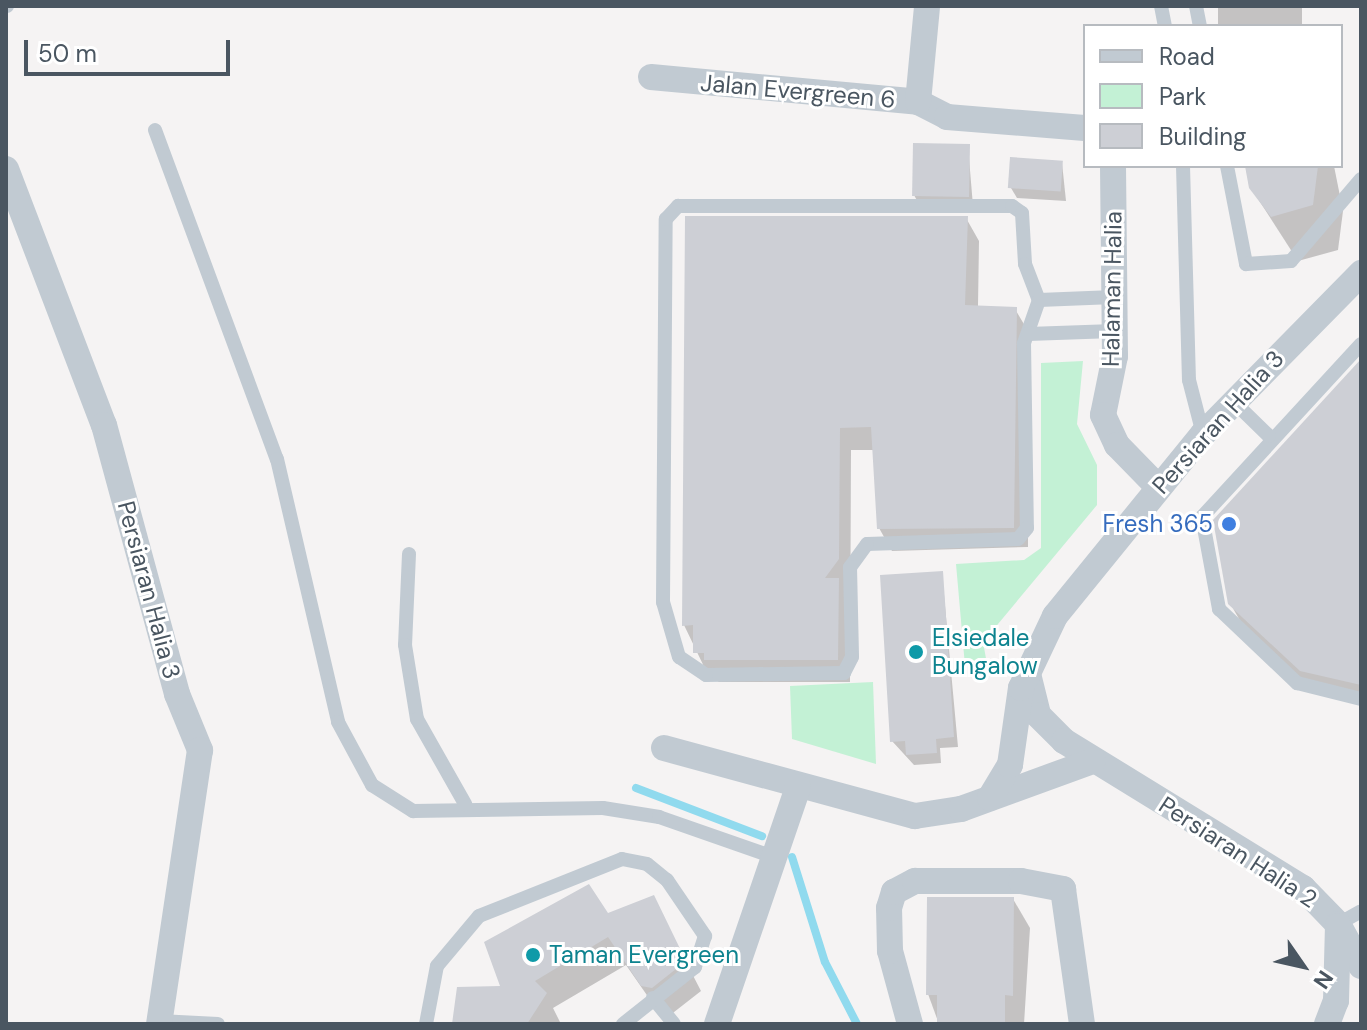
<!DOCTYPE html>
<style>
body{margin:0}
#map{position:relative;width:1367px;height:1030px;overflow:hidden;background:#f5f3f3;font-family:"DM Sans",sans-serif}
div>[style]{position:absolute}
.green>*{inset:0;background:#c3f1d5}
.shadow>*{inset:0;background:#0003;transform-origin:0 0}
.stream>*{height:8px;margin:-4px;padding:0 4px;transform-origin:4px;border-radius:4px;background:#90daee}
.building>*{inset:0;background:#cdcfd5;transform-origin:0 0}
.lane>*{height:14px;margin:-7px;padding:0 7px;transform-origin:7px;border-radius:7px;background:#c1cad2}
.street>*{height:26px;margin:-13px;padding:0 13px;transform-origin:13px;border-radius:13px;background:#c1cad2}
.dots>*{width:22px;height:22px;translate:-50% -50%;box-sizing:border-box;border:4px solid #fff;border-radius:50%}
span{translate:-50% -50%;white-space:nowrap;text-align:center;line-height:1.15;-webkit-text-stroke:6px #fff;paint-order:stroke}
.street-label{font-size:24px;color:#4a5661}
.shop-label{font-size:24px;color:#366cbe}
.right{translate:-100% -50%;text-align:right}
.culture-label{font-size:24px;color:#0d838f}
.left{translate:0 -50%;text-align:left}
.frame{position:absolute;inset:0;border:8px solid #4a5661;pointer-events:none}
.legend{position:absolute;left:1083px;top:24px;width:260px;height:144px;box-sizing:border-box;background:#fff;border:2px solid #b7bbc0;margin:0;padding:10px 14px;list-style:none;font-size:24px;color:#4a5661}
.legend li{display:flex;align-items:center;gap:16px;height:40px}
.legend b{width:40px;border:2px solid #b7bbc0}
.north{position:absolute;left:1263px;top:926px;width:80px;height:80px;-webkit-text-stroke:6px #fff;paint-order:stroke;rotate:124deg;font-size:22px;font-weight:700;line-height:32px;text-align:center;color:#4a5661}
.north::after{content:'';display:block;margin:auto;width:28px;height:36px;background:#4a5661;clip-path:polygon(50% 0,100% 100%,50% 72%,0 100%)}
.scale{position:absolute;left:24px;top:40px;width:206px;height:36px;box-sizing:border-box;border:4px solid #4a5661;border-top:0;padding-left:10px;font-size:24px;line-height:28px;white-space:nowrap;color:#4a5661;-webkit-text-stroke:6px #fff;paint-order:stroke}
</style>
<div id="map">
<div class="green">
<div style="clip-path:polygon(1083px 361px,1077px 424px,1097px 465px,1097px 505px,983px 642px,987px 664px,965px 666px,956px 564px,1024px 560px,1041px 548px,1041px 363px)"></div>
<div style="clip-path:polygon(873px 682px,876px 764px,792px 739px,790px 686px)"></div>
</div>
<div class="shadow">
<div style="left:1218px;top:6px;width:84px;height:20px"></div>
<div style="clip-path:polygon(968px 146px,973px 206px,920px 206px,914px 195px)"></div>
<div style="clip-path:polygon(1062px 163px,1066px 201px,1017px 198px,1011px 188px)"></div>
<div style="clip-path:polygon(1247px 166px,1334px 166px,1343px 211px,1338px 250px,1298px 261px,1251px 188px)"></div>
<div style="clip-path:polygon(966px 218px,979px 241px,978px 307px,1015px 309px,1028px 331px,1028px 547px,892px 551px,879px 528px,874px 450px,851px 450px,850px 682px,719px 682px,708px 675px,684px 625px)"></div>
<div style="clip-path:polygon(1361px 361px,1361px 703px,1314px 693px,1243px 626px,1230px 603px)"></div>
<div style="clip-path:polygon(942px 573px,958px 747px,940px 748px,941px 763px,914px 765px,892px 741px)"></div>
<div style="clip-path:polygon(653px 898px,701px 991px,669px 1016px,660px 1014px,626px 965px,553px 1008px,561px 1024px,454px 1024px,608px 916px)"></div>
<div style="clip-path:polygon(1013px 899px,1030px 928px,1024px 1024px,939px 1024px,928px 994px)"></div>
</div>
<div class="stream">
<div style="left:636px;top:788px;width:135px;rotate:20.9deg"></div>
<div style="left:792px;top:857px;width:110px;rotate:72.6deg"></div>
<div style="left:825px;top:962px;width:70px;rotate:62.7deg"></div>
</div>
<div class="building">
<div style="left:913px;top:143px;width:57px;height:53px;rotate:1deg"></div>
<div style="left:1010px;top:157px;width:53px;height:31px;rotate:4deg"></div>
<div style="clip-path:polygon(1245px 166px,1318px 166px,1313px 205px,1271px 217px,1249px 188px)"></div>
<div style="clip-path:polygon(685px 216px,968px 216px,965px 305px,1017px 307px,1014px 528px,877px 529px,871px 427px,840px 428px,839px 559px,825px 578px,839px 578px,838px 660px,704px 660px,704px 653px,693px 653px,693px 625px,682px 626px)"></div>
<div style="clip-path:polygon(1361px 359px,1361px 685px,1300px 671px,1228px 604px,1213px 520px)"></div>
<div style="clip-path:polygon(943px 571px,954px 737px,936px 739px,937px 753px,906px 755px,905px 741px,890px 742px,880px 575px)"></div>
<div style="clip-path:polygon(589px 884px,608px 913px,654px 895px,686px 961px,652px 988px,641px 986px,608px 937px,535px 981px,547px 993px,527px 1024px,452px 1024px,457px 987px,500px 986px,484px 942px)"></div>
<div style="clip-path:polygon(927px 897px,1014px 897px,1013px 996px,1005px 995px,1005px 1024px,937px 1024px,937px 995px,926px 995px)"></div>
</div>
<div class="lane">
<div style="left:6px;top:6px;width:1px"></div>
<div style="left:1161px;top:6px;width:20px;rotate:79deg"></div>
<div style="left:1196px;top:6px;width:20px;rotate:79deg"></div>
<div style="left:155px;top:130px;width:351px;rotate:69.7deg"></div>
<div style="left:277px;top:459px;width:270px;rotate:76.9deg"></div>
<div style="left:338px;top:722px;width:72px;rotate:61.6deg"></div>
<div style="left:372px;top:785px;width:49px;rotate:32.4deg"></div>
<div style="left:413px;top:811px;width:190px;rotate:-0.9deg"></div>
<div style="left:603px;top:808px;width:57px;rotate:9.1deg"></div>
<div style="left:659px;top:817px;width:122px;rotate:19.2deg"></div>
<div style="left:1183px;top:166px;width:214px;rotate:88.4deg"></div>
<div style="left:1189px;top:380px;width:56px;rotate:75.5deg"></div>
<div style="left:1227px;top:166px;width:100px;rotate:79deg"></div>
<div style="left:1246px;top:264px;width:45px;rotate:-3.8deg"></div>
<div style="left:1291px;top:261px;width:108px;rotate:-49.5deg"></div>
<div style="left:678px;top:206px;width:334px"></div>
<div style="left:1012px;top:206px;width:12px;rotate:35deg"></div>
<div style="left:1022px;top:213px;width:51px;rotate:86.6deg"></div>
<div style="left:1025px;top:264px;width:39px;rotate:69deg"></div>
<div style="left:1039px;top:300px;width:46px;rotate:109.2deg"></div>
<div style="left:1024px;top:343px;width:185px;rotate:89.1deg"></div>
<div style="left:1027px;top:528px;width:14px;rotate:129deg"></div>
<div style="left:1018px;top:539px;width:151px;rotate:178.1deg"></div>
<div style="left:867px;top:544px;width:29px;rotate:126deg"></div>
<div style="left:850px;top:567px;width:90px;rotate:88.7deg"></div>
<div style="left:852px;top:657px;width:18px;rotate:117deg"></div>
<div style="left:844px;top:673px;width:138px;rotate:179.2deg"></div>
<div style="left:706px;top:675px;width:32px;rotate:-146deg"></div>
<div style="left:679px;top:657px;width:57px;rotate:-106.2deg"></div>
<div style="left:663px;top:602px;width:383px;rotate:-89.6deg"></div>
<div style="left:666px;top:219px;width:18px;rotate:-47deg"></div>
<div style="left:1039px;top:300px;width:75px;rotate:-2.3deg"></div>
<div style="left:1028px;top:334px;width:86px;rotate:-2deg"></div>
<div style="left:1361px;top:344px;width:235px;rotate:132.6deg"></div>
<div style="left:1202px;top:517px;width:94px;rotate:79.5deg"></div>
<div style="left:1219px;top:609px;width:108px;rotate:43.5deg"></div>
<div style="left:1297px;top:683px;width:66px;rotate:14deg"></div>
<div style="left:1233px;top:401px;width:50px;rotate:44.2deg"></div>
<div style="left:409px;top:554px;width:91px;rotate:92.5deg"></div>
<div style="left:405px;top:645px;width:75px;rotate:80.8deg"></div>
<div style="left:417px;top:719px;width:98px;rotate:60.5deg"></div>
<div style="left:1338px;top:924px;width:26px;rotate:-29deg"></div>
<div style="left:653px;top:998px;width:33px;rotate:51deg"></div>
<div style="left:159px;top:1021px;width:59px;rotate:2.9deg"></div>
<div style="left:426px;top:1024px;width:59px;rotate:-79.3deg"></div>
<div style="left:437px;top:966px;width:65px;rotate:-50deg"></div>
<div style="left:479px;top:916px;width:154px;rotate:-21.7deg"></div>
<div style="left:622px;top:859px;width:25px;rotate:11deg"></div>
<div style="left:647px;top:864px;width:26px;rotate:39deg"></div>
<div style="left:667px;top:880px;width:68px;rotate:55.8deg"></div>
<div style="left:705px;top:936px;width:33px;rotate:108deg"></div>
<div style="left:695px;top:967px;width:92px;rotate:141.6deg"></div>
</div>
<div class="street">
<div style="left:651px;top:77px;width:268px;rotate:5.3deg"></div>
<div style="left:918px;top:102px;width:33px;rotate:27deg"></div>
<div style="left:947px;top:117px;width:138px;rotate:4.6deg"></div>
<div style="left:918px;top:102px;width:96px;rotate:-84.6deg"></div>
<div style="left:1113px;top:166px;width:190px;rotate:89.4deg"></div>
<div style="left:1115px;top:356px;width:60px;rotate:101.5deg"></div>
<div style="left:1103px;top:415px;width:33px;rotate:65deg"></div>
<div style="left:1117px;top:445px;width:59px;rotate:45.7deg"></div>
<div style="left:6px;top:169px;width:274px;rotate:69.1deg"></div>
<div style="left:104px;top:425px;width:279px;rotate:74.8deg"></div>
<div style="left:177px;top:694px;width:61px;rotate:67.7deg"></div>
<div style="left:200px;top:750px;width:277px;rotate:98.5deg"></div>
<div style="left:1029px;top:678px;width:38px;rotate:76deg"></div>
<div style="left:1038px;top:715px;width:37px;rotate:45deg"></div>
<div style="left:1064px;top:741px;width:281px;rotate:31.6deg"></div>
<div style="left:1303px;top:888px;width:50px;rotate:45.8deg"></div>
<div style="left:1338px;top:924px;width:48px;rotate:61.3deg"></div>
<div style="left:664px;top:748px;width:260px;rotate:15.2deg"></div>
<div style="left:915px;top:816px;width:47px;rotate:-8.7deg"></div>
<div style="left:961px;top:809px;width:140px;rotate:-20deg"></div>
<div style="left:990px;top:798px;width:39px;rotate:-59deg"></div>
<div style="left:1010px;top:765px;width:78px;rotate:-81.9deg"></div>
<div style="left:1021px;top:688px;width:80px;rotate:-64.7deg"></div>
<div style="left:1055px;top:616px;width:235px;rotate:-50.9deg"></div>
<div style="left:1203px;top:434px;width:226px;rotate:-45.5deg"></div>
<div style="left:717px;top:1024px;width:250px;rotate:-71.1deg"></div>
<div style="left:910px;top:1024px;width:76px;rotate:-105.3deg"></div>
<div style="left:890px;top:951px;width:43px;rotate:-91.3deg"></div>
<div style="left:889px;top:908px;width:17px;rotate:-73deg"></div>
<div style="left:894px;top:892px;width:24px;rotate:-28deg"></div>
<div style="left:915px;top:881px;width:106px"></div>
<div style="left:1021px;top:881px;width:43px;rotate:10.8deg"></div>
<div style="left:1063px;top:889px;width:136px;rotate:82deg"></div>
<div style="left:1327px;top:1024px;width:25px;rotate:-69deg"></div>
<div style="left:1336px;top:1001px;width:75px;rotate:-88.5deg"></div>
</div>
<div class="dots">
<div style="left:1229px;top:524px;background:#3f7fe0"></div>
<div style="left:916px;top:652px;background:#0f9aa8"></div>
<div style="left:533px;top:955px;background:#0f9aa8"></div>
</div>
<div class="street-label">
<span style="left:798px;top:91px;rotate:5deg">Jalan Evergreen 6</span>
<span style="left:1112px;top:289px;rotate:-89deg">Halaman Halia</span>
<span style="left:1218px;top:422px;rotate:-48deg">Persiaran Halia 3</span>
<span style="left:149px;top:590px;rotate:75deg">Persiaran Halia 3</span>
<span style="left:1238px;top:852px;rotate:33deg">Persiaran Halia 2</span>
</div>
<div class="shop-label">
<span class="right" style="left:1213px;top:524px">Fresh 365</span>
</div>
<div class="culture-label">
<span class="left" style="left:932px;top:652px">Elsiedale<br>Bungalow</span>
<span class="left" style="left:549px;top:955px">Taman Evergreen</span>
</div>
<div class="frame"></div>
<ul class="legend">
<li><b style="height:10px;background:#c1cad2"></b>Road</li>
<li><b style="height:22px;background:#c3f1d5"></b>Park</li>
<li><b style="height:22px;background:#cdcfd5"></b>Building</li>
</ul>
<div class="north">N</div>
<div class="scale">50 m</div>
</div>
